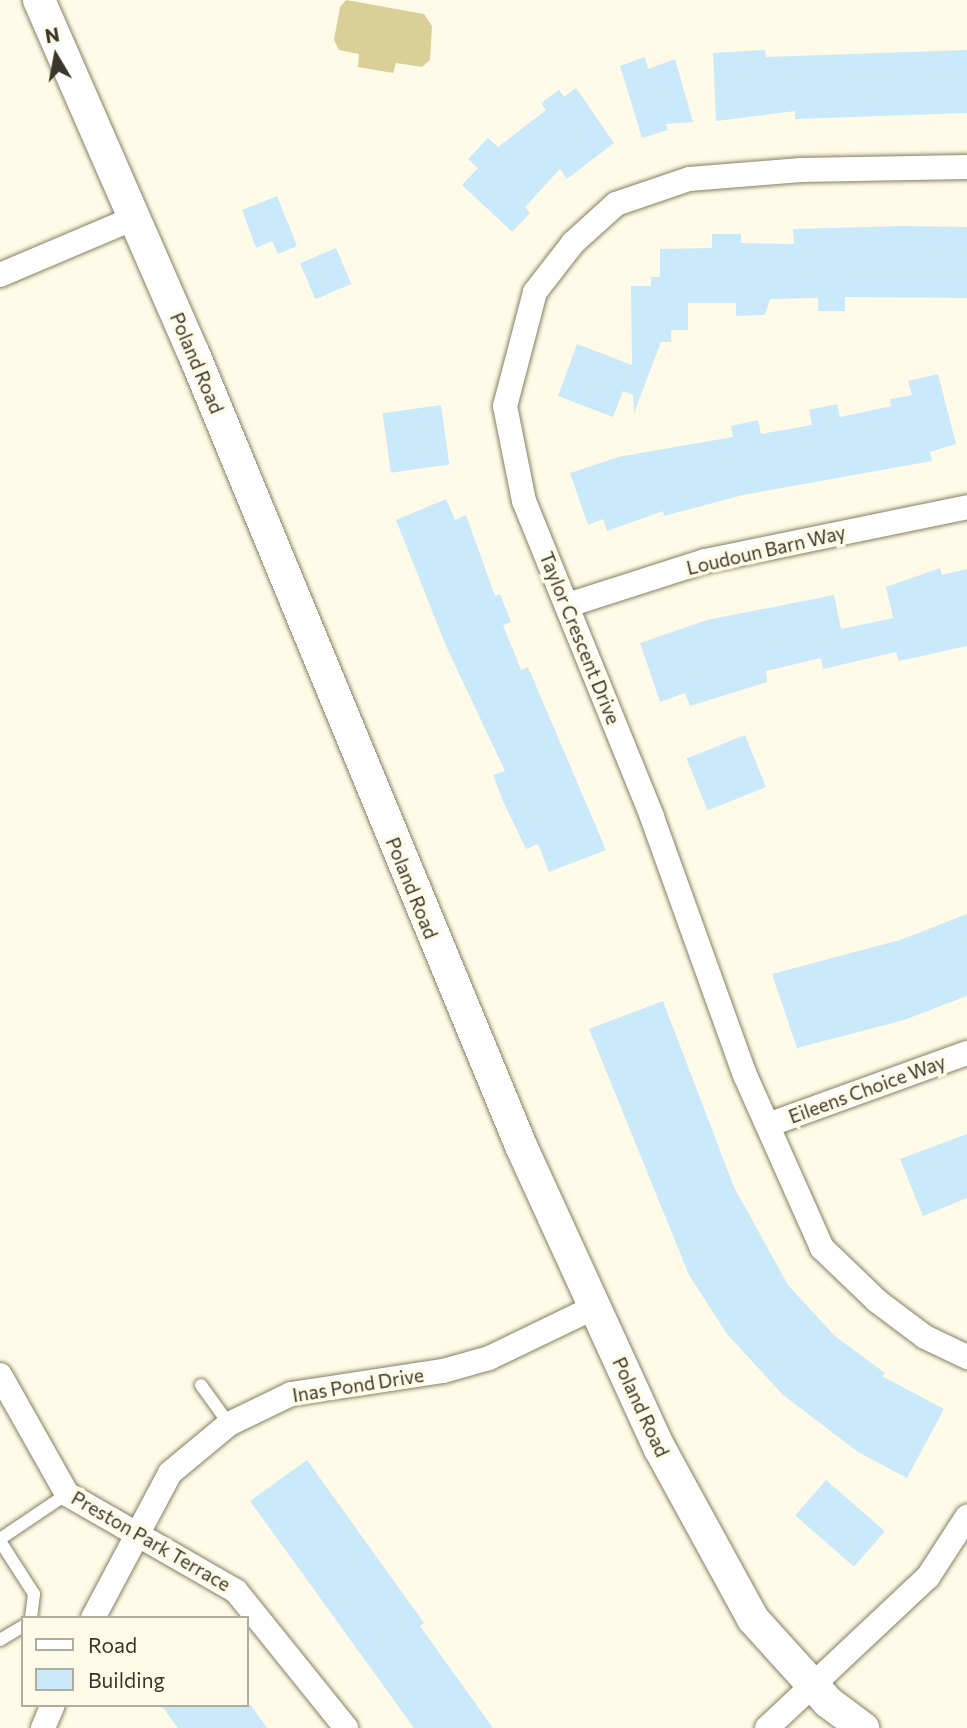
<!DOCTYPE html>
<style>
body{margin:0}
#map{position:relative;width:967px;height:1728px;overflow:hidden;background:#fffbe8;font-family:Commissioner,sans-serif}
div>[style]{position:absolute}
.green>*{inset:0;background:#dad097}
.building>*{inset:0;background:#cae9fa;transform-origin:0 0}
.roads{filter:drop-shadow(0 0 2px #858063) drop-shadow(0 0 2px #858063)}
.service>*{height:12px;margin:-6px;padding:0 6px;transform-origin:6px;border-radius:6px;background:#fff}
.minor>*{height:24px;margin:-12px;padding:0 12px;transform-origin:12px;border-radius:12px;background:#fff}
.tertiary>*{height:32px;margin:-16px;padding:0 16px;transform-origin:16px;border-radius:16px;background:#fff}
span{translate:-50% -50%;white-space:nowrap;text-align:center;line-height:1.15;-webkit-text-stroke:7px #fffbe8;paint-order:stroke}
.street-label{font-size:19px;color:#39372a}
.legend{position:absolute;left:21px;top:1616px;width:228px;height:91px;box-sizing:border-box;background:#fffbe8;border:2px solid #b0ad9c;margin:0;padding:9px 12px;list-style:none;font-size:21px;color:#39372a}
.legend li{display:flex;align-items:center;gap:14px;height:35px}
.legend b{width:35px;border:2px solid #b0ad9c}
.north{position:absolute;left:21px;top:21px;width:70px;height:70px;-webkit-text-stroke:5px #fffbe8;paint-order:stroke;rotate:350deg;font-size:19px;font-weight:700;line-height:28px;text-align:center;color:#39372a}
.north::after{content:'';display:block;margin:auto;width:24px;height:32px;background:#39372a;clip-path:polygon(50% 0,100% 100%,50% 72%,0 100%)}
</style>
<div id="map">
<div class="green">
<div style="clip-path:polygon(346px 0,424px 14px,432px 26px,430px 60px,422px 67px,396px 63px,393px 73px,358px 67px,359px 54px,339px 50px,334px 40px,340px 7px)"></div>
</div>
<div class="building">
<div style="clip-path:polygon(765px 50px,766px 57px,967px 50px,967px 113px,795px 119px,795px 111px,716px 121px,713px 53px)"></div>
<div style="clip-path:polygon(645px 57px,648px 69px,675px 59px,693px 122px,666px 124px,668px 130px,642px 138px,620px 66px)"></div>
<div style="clip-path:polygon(576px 88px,614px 143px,567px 179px,560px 169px,525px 207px,530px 213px,512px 232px,462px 185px,478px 168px,468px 159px,488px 138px,498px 147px,546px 110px,541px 103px,559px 90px,564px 97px)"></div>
<div style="clip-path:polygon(277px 196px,297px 246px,278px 254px,272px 241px,256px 248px,242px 210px)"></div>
<div style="clip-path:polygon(902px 226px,967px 227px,967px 298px,845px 297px,845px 311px,818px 311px,818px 298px,770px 299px,765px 315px,736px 316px,736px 303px,688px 303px,688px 330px,671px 330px,671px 342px,661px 342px,634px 413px,633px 395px,623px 391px,613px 417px,558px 396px,577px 344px,632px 365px,631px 286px,651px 286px,651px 277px,660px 277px,660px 249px,712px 248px,712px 234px,741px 234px,741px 243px,794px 244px,793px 229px)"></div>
<div style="left:336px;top:248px;width:39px;height:39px;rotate:67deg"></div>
<div style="clip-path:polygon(938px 374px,956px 444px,930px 452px,932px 461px,743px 495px,664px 516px,663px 511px,607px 531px,603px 519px,588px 525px,570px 473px,618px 457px,733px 437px,731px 426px,758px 420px,761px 434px,812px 425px,809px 410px,837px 404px,840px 417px,891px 406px,890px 399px,912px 395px,908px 381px)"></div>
<div style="left:441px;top:405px;width:60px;height:59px;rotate:82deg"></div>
<div style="clip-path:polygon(446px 499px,455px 520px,466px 515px,495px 596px,500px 594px,511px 622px,503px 625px,521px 670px,528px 667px,606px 850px,549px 872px,538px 844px,526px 849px,503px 801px,493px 775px,505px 771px,446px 646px,396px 520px)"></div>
<div style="clip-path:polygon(940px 568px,942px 575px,967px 569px,967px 646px,899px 661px,896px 652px,823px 669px,821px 658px,766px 671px,767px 682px,690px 706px,685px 693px,660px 702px,640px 643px,707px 620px,834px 595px,841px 629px,893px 618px,886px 587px)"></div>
<div style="left:745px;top:735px;width:56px;height:63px;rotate:68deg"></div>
<div style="clip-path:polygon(967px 914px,967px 996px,904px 1020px,797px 1048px,772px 974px,900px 940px)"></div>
<div style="clip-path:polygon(663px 1001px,734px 1187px,788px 1285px,835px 1336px,885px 1373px,882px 1376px,944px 1409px,907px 1478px,858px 1452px,783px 1395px,727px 1334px,689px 1275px,589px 1029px)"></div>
<div style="clip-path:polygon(967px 1134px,967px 1198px,923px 1216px,900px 1159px)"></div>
<div style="clip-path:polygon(307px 1460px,424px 1623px,420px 1626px,493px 1728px,414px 1728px,250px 1501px)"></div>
<div style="left:826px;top:1480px;width:78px;height:47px;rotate:41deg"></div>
<div style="clip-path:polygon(161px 1705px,251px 1705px,267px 1728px,178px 1728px)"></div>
</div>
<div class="roads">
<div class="service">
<div style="left:201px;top:1385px;width:48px;rotate:54.3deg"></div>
<div style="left:0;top:1539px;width:81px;rotate:-33.9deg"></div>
<div style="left:0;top:1541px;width:63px;rotate:57.3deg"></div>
<div style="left:34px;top:1594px;width:24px;rotate:97deg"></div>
<div style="left:0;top:1640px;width:27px;rotate:-31deg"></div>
</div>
<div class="minor">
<div style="left:967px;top:167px;width:166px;rotate:179deg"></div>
<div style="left:801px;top:170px;width:112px;rotate:175.4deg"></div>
<div style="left:689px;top:179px;width:77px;rotate:161.1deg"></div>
<div style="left:616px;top:204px;width:58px;rotate:137.8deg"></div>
<div style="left:573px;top:243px;width:62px;rotate:127.8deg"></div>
<div style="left:535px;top:292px;width:118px;rotate:104.7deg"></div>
<div style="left:505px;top:406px;width:97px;rotate:78.7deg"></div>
<div style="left:524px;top:501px;width:341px;rotate:67.9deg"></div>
<div style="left:652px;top:817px;width:274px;rotate:70.2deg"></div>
<div style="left:745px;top:1075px;width:189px;rotate:66deg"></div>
<div style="left:822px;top:1248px;width:76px;rotate:43.9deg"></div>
<div style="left:877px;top:1301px;width:60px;rotate:36.9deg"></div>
<div style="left:925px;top:1337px;width:47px;rotate:25.5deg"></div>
<div style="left:0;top:275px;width:146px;rotate:-23deg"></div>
<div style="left:568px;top:605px;width:144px;rotate:-17.8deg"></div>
<div style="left:705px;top:561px;width:268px;rotate:-11.6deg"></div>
<div style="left:768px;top:1125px;width:212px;rotate:-19.9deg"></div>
<div style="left:0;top:1375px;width:137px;rotate:60.6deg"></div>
<div style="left:67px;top:1494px;width:195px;rotate:29.9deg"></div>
<div style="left:236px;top:1591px;width:176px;rotate:51.2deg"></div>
<div style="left:93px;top:1618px;width:164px;rotate:-62deg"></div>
<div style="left:170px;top:1473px;width:77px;rotate:-39.7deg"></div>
<div style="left:229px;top:1424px;width:69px;rotate:-25.8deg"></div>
<div style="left:291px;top:1394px;width:154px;rotate:-8.6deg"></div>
<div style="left:443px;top:1371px;width:48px;rotate:-15.8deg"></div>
<div style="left:489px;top:1358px;width:118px;rotate:-25.7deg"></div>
<div style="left:43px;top:1728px;width:25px;rotate:-67deg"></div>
<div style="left:767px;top:1728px;width:221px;rotate:-43.2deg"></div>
<div style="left:928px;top:1577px;width:72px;rotate:-57deg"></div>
</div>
<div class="tertiary">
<div style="left:39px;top:0;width:384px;rotate:66.4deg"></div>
<div style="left:193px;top:352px;width:859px;rotate:67.55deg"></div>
<div style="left:521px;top:1146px;width:333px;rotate:65.4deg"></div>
<div style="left:660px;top:1449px;width:194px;rotate:61.3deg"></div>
<div style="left:753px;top:1619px;width:112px;rotate:47.9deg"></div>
<div style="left:828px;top:1702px;width:44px;rotate:36.6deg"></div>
</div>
</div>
<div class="street-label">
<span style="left:197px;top:363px;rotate:67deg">Poland Road</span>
<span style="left:766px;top:550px;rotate:-13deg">Loudoun Barn Way</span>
<span style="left:580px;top:638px;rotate:68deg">Taylor Crescent Drive</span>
<span style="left:412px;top:888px;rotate:68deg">Poland Road</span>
<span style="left:867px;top:1089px;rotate:-20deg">Eileens Choice Way</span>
<span style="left:358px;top:1385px;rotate:-9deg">Inas Pond Drive</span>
<span style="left:641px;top:1407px;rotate:65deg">Poland Road</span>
<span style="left:151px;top:1541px;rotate:30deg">Preston Park Terrace</span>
</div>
<ul class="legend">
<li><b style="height:9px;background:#fff"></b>Road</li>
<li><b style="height:19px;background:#cae9fa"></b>Building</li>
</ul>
<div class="north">N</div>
</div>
